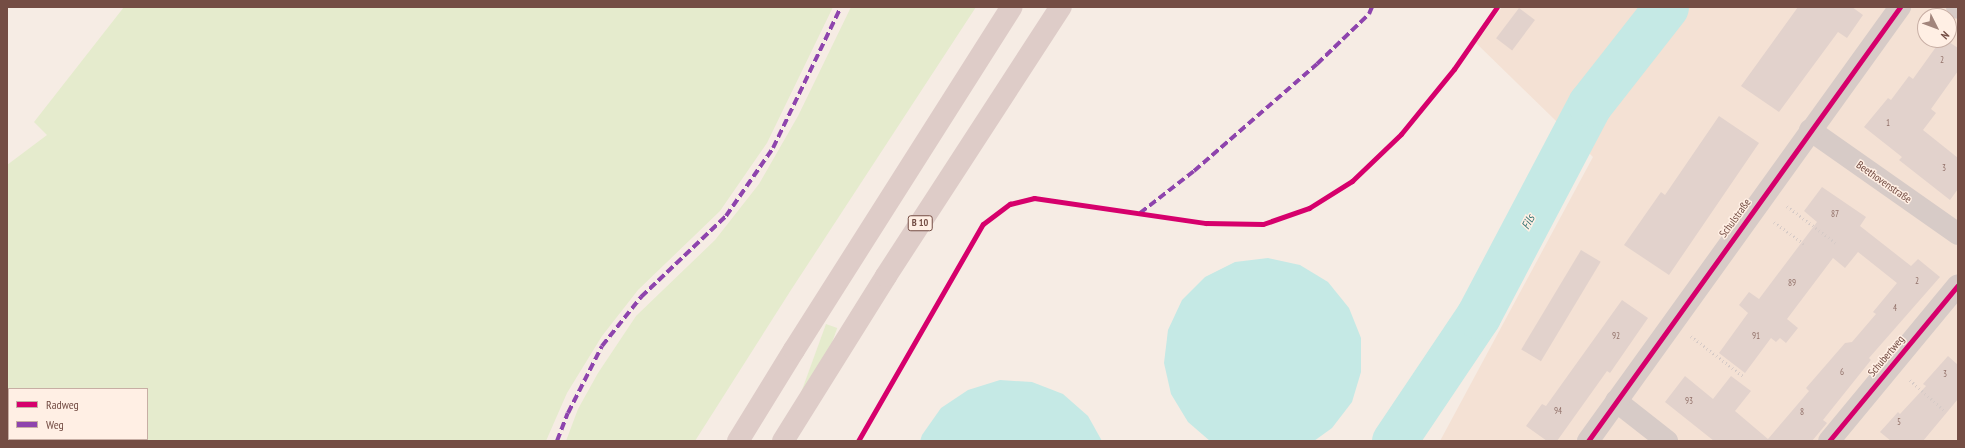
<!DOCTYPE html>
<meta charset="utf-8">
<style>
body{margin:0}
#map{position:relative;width:1965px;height:448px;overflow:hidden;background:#f6ece4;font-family:"PT Sans Narrow",sans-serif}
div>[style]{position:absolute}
.residential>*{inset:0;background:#f4e1d4}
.green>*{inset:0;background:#e5ebcd;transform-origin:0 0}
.water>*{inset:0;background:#c5e9e5}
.river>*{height:45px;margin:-22.5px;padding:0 22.5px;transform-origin:22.5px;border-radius:22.5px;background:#c5e9e5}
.building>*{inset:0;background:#e2d2cc;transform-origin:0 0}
.path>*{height:2.5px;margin-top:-1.25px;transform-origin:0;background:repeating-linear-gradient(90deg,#d7cbc7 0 1px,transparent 0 4px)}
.street>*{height:22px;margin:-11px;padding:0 11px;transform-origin:11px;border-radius:11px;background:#d7cbc7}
.highway>*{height:22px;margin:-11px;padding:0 11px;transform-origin:11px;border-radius:11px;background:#deccc8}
.quiet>*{height:4px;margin-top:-2px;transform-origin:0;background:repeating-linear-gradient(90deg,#8e44ad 0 8px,transparent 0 12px)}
.cycleway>*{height:5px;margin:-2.5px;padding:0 2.5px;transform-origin:2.5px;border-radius:2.5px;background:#d6006c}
span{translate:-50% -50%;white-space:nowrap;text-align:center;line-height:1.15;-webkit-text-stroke:3px #ffefe4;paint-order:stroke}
.number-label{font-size:9px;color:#917068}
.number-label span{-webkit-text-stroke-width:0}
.shield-label span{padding:1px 3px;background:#ffefe4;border:1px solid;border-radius:3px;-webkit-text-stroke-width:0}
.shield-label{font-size:10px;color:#744d44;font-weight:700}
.street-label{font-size:11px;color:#744d44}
.water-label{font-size:12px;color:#357474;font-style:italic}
.frame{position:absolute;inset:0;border:8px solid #744d44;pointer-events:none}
.legend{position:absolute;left:8px;top:388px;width:140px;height:52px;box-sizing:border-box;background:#ffefe4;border:1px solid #c7aea4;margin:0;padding:5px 7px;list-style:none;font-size:12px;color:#744d44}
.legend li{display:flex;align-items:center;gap:8px;height:20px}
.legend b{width:20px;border:1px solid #c7aea4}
.north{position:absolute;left:1917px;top:8px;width:40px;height:40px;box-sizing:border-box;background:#ffefe4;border:1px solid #c7aea4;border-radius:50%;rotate:132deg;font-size:11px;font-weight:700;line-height:16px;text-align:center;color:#744d44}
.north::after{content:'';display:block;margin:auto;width:14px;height:18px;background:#a2857c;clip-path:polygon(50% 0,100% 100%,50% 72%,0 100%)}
</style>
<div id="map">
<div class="residential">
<div style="clip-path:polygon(evenodd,1502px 7px,1958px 7px,1958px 441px,1440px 441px,1593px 157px,1476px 43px,1502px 7px,1925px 16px,1949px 16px,1949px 40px,1925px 40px,1925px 16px)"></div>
</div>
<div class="green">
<div style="clip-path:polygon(evenodd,124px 7px,833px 7px,767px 143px,720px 211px,638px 290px,602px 336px,567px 393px,546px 441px,7px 441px,7px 165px,47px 135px,34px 122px,124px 7px,9px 389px,147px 389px,147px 439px,9px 439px,9px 389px)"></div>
<div style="clip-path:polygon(851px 7px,976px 7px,791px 290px,695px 441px,566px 441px,578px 409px,598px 373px,636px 316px,715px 240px,759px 184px,798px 116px)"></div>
<div style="left:826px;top:324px;width:12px;height:136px;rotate:20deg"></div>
</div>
<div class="water">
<div style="clip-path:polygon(1268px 258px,1300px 265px,1328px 282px,1349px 308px,1361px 338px,1361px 372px,1352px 402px,1332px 428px,1314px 441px,1210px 441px,1188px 422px,1171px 394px,1164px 363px,1168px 330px,1182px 300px,1205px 277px,1235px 262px)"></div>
<div style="clip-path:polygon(1000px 380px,1032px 382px,1063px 394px,1088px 416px,1102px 441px,920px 441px,922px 435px,941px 408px,968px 390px)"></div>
</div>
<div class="river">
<div style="left:1394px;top:441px;width:151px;rotate:-56.1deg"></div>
<div style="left:1478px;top:316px;width:240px;rotate:-62.2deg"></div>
<div style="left:1590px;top:104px;width:123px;rotate:-51.9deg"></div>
</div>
<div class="building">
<div style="clip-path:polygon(1798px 7px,1852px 7px,1863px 15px,1847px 38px,1838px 32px,1779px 112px,1741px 86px)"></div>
<div style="left:1519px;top:8px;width:20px;height:38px;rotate:37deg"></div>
<div style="clip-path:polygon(1941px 40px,1946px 40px,1958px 48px,1958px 71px,1931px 109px,1936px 113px,1923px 130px,1958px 158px,1958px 189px,1950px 200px,1899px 160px,1902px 157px,1864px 127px,1888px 98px,1891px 100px,1909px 76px,1913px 79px)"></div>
<div style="clip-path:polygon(1719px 116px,1759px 143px,1669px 275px,1624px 245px,1661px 192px,1665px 195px)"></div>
<div style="clip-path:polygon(1822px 187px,1866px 217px,1860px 226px,1911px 266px,1918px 259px,1940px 277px,1869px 358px,1871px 360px,1823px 420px,1827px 423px,1812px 441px,1714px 441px,1665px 402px,1685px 376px,1713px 399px,1731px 376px,1751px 391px,1735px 411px,1768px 439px,1809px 391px,1806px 388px,1845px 343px,1852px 342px,1876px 314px,1873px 312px,1897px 283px,1858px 252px,1845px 268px,1833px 258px,1787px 319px,1798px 328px,1786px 343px,1780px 338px,1776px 342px,1771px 338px,1745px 373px,1719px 353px,1748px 313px,1739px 305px,1749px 292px,1759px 299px,1817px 222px,1804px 211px)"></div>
<div style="left:1581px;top:250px;width:23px;height:116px;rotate:31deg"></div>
<div style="clip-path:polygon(1622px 300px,1648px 318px,1610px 373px,1607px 371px,1557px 441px,1547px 441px,1526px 426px,1542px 404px,1546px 406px)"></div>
<div style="clip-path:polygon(1948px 356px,1958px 365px,1958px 399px,1923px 441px,1891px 441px,1880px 432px,1898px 412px,1900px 414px,1926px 386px,1923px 384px)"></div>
</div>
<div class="path">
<div style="left:1787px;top:206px;width:61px;rotate:37.1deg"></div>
<div style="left:1774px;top:222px;width:39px;rotate:36deg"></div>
<div style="left:1691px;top:336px;width:66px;rotate:37.6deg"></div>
<div style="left:1910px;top:380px;width:47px;rotate:41.5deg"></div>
</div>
<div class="street">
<div style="left:1957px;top:7px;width:1px;rotate:45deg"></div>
<div style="left:1810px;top:130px;width:181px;rotate:35.1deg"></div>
<div style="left:1616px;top:401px;width:65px;rotate:38.1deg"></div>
<div style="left:1588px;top:441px;width:535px;rotate:-54.29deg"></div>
<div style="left:1829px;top:441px;width:202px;rotate:-50.4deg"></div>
</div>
<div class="highway">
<div style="left:738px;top:441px;width:107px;rotate:-58.4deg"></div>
<div style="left:794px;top:350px;width:406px;rotate:-57.6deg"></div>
<div style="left:783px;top:441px;width:195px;rotate:-58deg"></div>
<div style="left:886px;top:276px;width:321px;rotate:-57deg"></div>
</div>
<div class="quiet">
<div style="left:1140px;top:213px;width:68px;rotate:-37.9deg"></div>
<div style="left:1194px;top:171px;width:163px;rotate:-41deg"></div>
<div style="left:1317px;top:64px;width:72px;rotate:-43.9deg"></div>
<div style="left:1369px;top:14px;width:8px;rotate:-67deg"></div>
<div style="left:557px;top:441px;width:30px;rotate:-69deg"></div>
<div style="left:568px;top:413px;width:75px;rotate:-63.1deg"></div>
<div style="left:602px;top:346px;width:63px;rotate:-51.5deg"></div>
<div style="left:641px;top:297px;width:117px;rotate:-43.6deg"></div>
<div style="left:726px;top:216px;width:83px;rotate:-55.3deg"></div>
<div style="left:773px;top:148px;width:157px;rotate:-64.3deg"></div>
</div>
<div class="cycleway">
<div style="left:858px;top:441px;width:250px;rotate:-60.1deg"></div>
<div style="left:983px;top:224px;width:34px;rotate:-37deg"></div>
<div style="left:1010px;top:204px;width:25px;rotate:-14deg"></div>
<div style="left:1034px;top:198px;width:174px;rotate:8.3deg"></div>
<div style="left:1206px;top:223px;width:57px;rotate:1deg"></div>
<div style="left:1263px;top:224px;width:49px;rotate:-19.2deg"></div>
<div style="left:1309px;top:208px;width:51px;rotate:-32.1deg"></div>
<div style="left:1352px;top:181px;width:68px;rotate:-43.8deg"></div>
<div style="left:1401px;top:134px;width:84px;rotate:-50.8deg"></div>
<div style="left:1454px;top:69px;width:75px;rotate:-55.3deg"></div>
<div style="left:1588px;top:441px;width:535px;rotate:-54.29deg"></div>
<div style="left:1829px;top:441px;width:202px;rotate:-50.4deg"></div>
</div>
<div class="number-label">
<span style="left:1942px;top:60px">2</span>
<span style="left:1888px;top:123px">1</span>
<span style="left:1944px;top:168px">3</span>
<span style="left:1835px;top:214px">87</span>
<span style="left:1917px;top:281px">2</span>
<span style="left:1792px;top:283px">89</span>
<span style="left:1895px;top:308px">4</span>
<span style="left:1616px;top:336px">92</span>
<span style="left:1756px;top:336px">91</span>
<span style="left:1842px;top:372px">6</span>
<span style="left:1945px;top:374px">3</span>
<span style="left:1689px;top:401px">93</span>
<span style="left:1558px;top:411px">94</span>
<span style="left:1802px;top:412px">8</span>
<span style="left:1899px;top:422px">5</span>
</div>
<div class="shield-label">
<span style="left:920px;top:223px">B 10</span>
</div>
<div class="street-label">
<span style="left:1884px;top:182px;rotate:35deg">Beethovenstraße</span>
<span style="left:1735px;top:218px;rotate:-54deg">Schulstraße</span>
<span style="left:1886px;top:356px;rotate:-50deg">Schubertweg</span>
</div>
<div class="water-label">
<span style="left:1528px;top:222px;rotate:-62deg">Fils</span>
</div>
<div class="frame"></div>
<ul class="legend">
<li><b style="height:5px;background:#d6006c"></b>Radweg</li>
<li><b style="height:5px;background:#8e44ad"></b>Weg</li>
</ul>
<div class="north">N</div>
</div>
